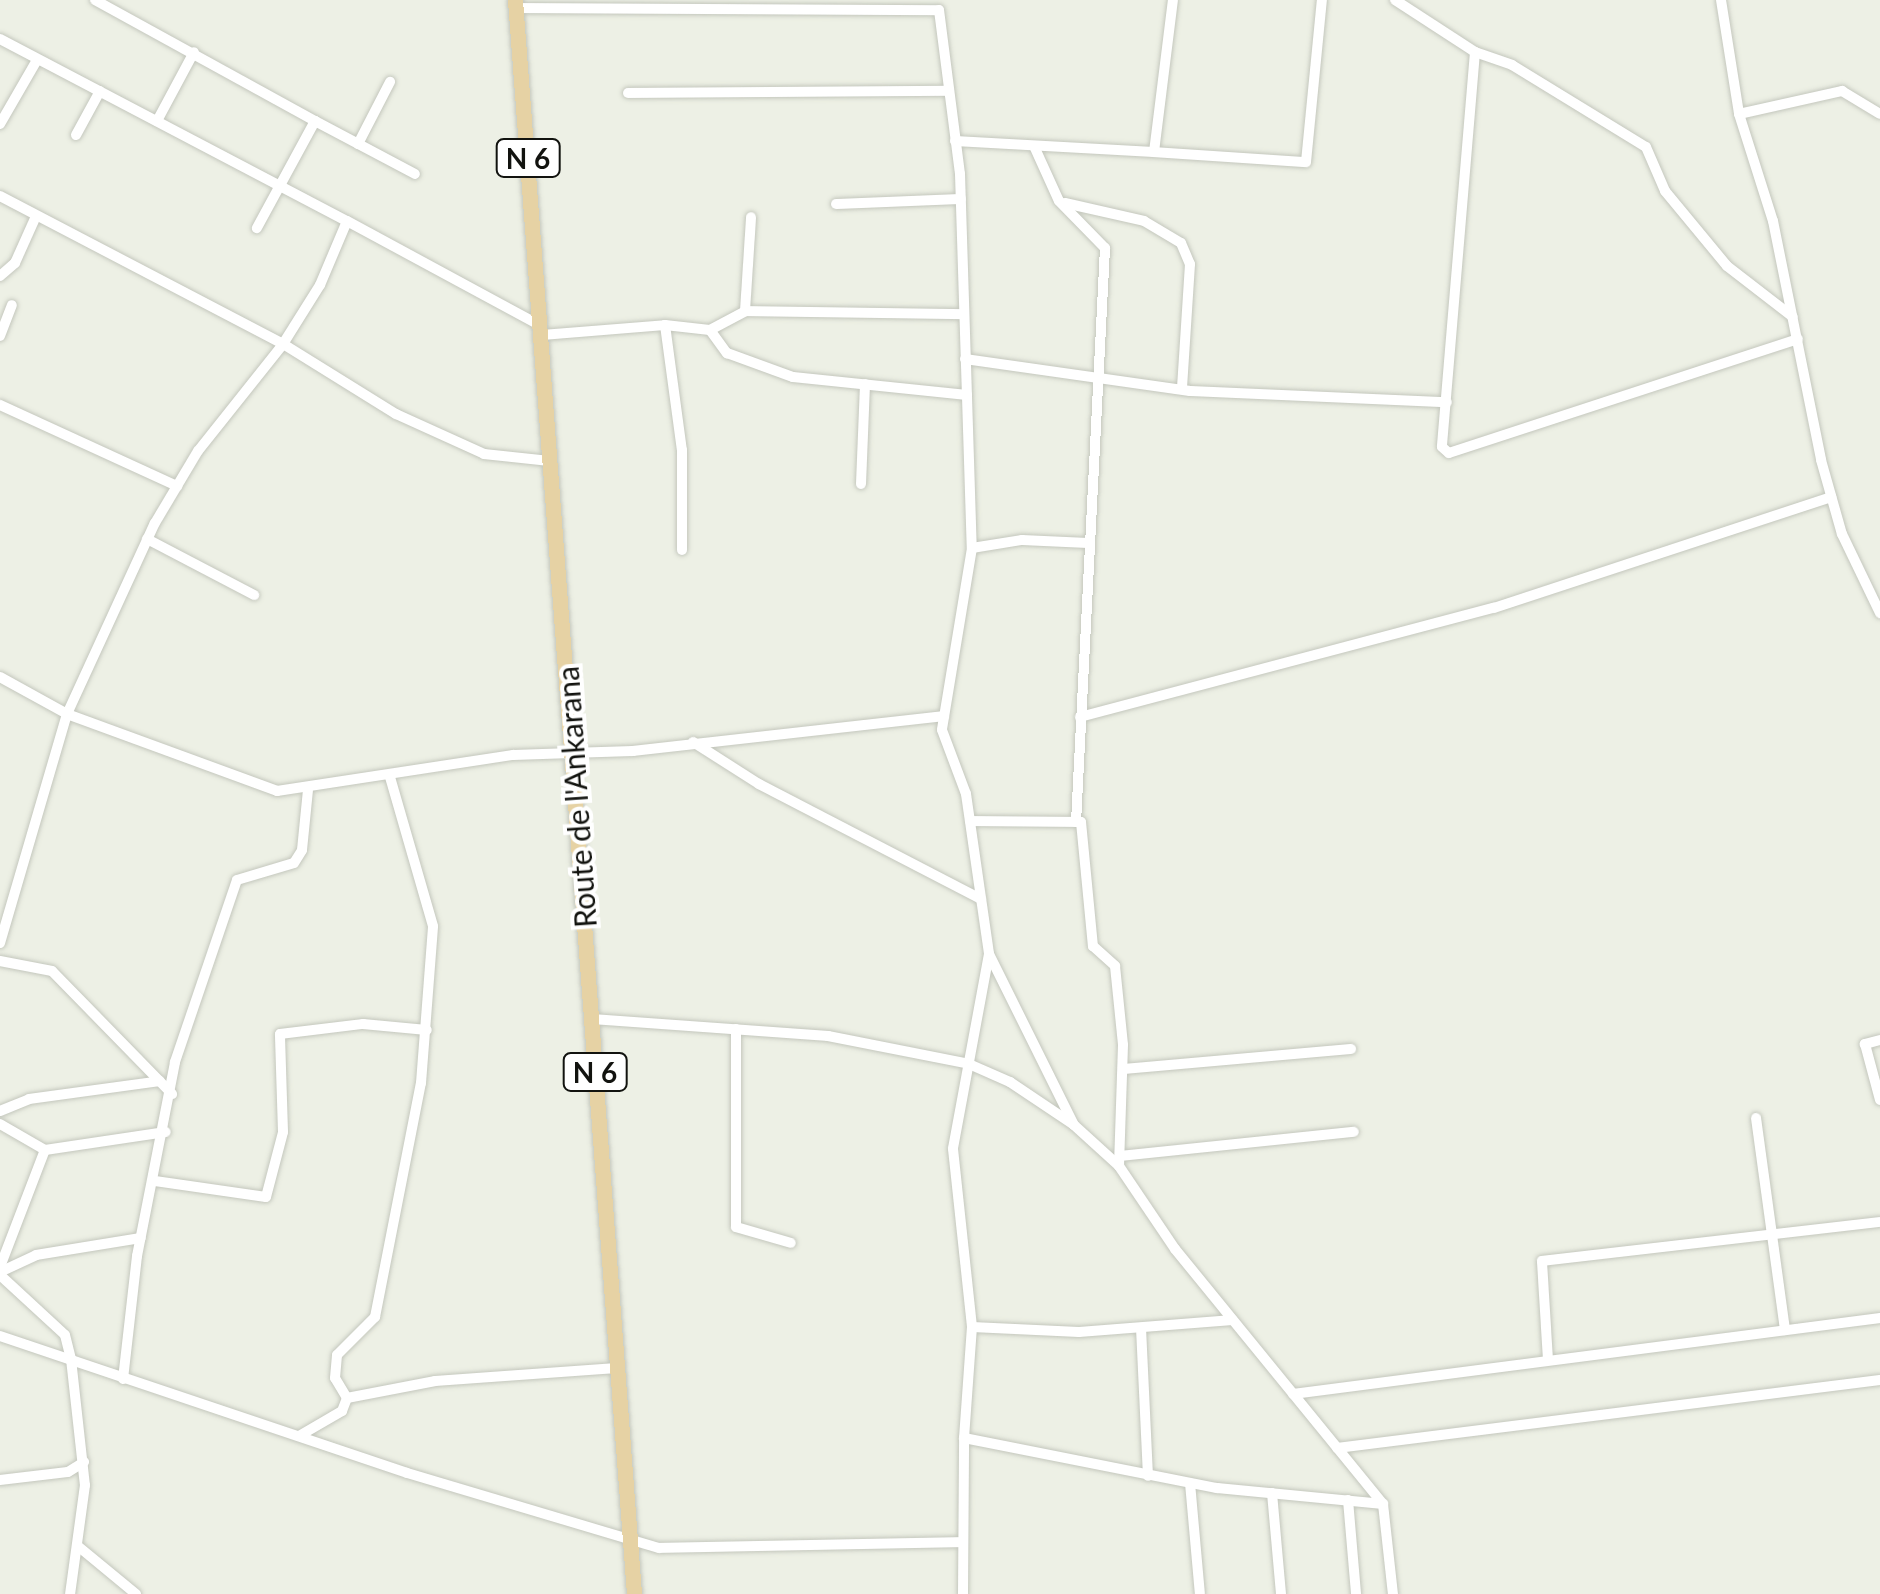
<!DOCTYPE html>
<style>
body{margin:0}
#map{position:relative;width:1880px;height:1594px;overflow:hidden;background:#edf0e5;font-family:Lato,sans-serif}
div>[style]{position:absolute}
.roads{filter:drop-shadow(0 0 2px #c4c7bd) drop-shadow(0 0 2px #c4c7bd)}
.street>*{height:10px;margin:-5px;padding:0 5px;transform-origin:5px;border-radius:5px;background:#fff}
.primary>*{height:15px;margin:-7.5px;padding:0 7.5px;transform-origin:7.5px;border-radius:7.5px;background:#e6d2a4}
span{translate:-50% -50%;white-space:nowrap;text-align:center;line-height:1.15;-webkit-text-stroke:8px #fff;paint-order:stroke}
.shield-label span{padding:2px 8px;background:#fff;border:2px solid;border-radius:8px;-webkit-text-stroke-width:0}
.shield-label{font-size:28px;color:#12130f;font-weight:700}
.street-label{font-size:30px;color:#12130f}
</style>
<div id="map">
<div class="roads">
<div class="street">
<div style="left:95px;top:0;width:251px;rotate:28.8deg"></div>
<div style="left:315px;top:121px;width:122px;rotate:118.5deg"></div>
<div style="left:1395px;top:0;width:95px;rotate:33deg"></div>
<div style="left:1475px;top:52px;width:396px;rotate:94.8deg"></div>
<div style="left:1442px;top:447px;width:9px;rotate:41deg"></div>
<div style="left:1449px;top:453px;width:367px;rotate:-18.1deg"></div>
<div style="left:1721px;top:0;width:115px;rotate:81deg"></div>
<div style="left:1739px;top:114px;width:112px;rotate:72.4deg"></div>
<div style="left:1773px;top:221px;width:244px;rotate:78.6deg"></div>
<div style="left:1821px;top:460px;width:77px;rotate:74.2deg"></div>
<div style="left:1842px;top:534px;width:88px;rotate:64.3deg"></div>
<div style="left:516px;top:8px;width:423px;rotate:0.3deg"></div>
<div style="left:939px;top:10px;width:165px;rotate:82.7deg"></div>
<div style="left:960px;top:174px;width:374px;rotate:88.2deg"></div>
<div style="left:972px;top:548px;width:184px;rotate:99.4deg"></div>
<div style="left:942px;top:730px;width:68px;rotate:69.4deg"></div>
<div style="left:966px;top:794px;width:162px;rotate:81.8deg"></div>
<div style="left:989px;top:954px;width:191px;rotate:63.6deg"></div>
<div style="left:0;top:39px;width:392px;rotate:27.7deg"></div>
<div style="left:1475px;top:52px;width:39px;rotate:19deg"></div>
<div style="left:1512px;top:65px;width:157px;rotate:31.5deg"></div>
<div style="left:1646px;top:147px;width:48px;rotate:66.6deg"></div>
<div style="left:1665px;top:191px;width:97px;rotate:50.4deg"></div>
<div style="left:1727px;top:266px;width:83px;rotate:37.7deg"></div>
<div style="left:628px;top:93px;width:320px;rotate:-0.4deg"></div>
<div style="left:1739px;top:114px;width:106px;rotate:-12.6deg"></div>
<div style="left:1842px;top:91px;width:44px;rotate:31.2deg"></div>
<div style="left:157px;top:121px;width:78px;rotate:-61.8deg"></div>
<div style="left:315px;top:121px;width:113px;rotate:27.9deg"></div>
<div style="left:0;top:124px;width:74px;rotate:-60deg"></div>
<div style="left:76px;top:135px;width:50px;rotate:-61.4deg"></div>
<div style="left:955px;top:141px;width:199px;rotate:3.2deg"></div>
<div style="left:1154px;top:152px;width:153px;rotate:-82.9deg"></div>
<div style="left:358px;top:144px;width:70px;rotate:-62.7deg"></div>
<div style="left:1034px;top:146px;width:60px;rotate:65.6deg"></div>
<div style="left:1059px;top:201px;width:66px;rotate:45.6deg"></div>
<div style="left:1105px;top:248px;width:575px;rotate:92.89deg"></div>
<div style="left:1154px;top:152px;width:152px;rotate:3.8deg"></div>
<div style="left:1306px;top:162px;width:163px;rotate:-84.4deg"></div>
<div style="left:0;top:196px;width:319px;rotate:27.6deg"></div>
<div style="left:283px;top:344px;width:133px;rotate:31.8deg"></div>
<div style="left:396px;top:414px;width:97px;rotate:24.4deg"></div>
<div style="left:484px;top:454px;width:66px;rotate:6.1deg"></div>
<div style="left:1065px;top:203px;width:81px;rotate:12.8deg"></div>
<div style="left:1144px;top:221px;width:43px;rotate:30.7deg"></div>
<div style="left:1181px;top:243px;width:23px;rotate:67deg"></div>
<div style="left:1190px;top:264px;width:125px;rotate:93.7deg"></div>
<div style="left:836px;top:204px;width:125px;rotate:-2.3deg"></div>
<div style="left:0;top:276px;width:20px;rotate:-41deg"></div>
<div style="left:15px;top:263px;width:51px;rotate:-65.9deg"></div>
<div style="left:745px;top:311px;width:219px;rotate:0.8deg"></div>
<div style="left:665px;top:325px;width:126px;rotate:82.3deg"></div>
<div style="left:682px;top:450px;width:100px;rotate:90deg"></div>
<div style="left:710px;top:330px;width:29px;rotate:54deg"></div>
<div style="left:727px;top:353px;width:70px;rotate:20deg"></div>
<div style="left:793px;top:377px;width:175px;rotate:5.9deg"></div>
<div style="left:542px;top:335px;width:123px;rotate:-4.6deg"></div>
<div style="left:665px;top:325px;width:45px;rotate:6.3deg"></div>
<div style="left:710px;top:330px;width:40px;rotate:-28deg"></div>
<div style="left:745px;top:311px;width:94px;rotate:-86.3deg"></div>
<div style="left:0;top:336px;width:33px;rotate:-69deg"></div>
<div style="left:965px;top:359px;width:227px;rotate:8.1deg"></div>
<div style="left:1190px;top:391px;width:257px;rotate:2.5deg"></div>
<div style="left:0;top:405px;width:195px;rotate:24.6deg"></div>
<div style="left:861px;top:484px;width:100px;rotate:-87.7deg"></div>
<div style="left:147px;top:539px;width:121px;rotate:27.6deg"></div>
<div style="left:972px;top:548px;width:51px;rotate:-9.1deg"></div>
<div style="left:1022px;top:540px;width:66px;rotate:2.6deg"></div>
<div style="left:0;top:677px;width:77px;rotate:28.9deg"></div>
<div style="left:67px;top:714px;width:210px;rotate:-65.3deg"></div>
<div style="left:155px;top:523px;width:84px;rotate:-59.2deg"></div>
<div style="left:198px;top:451px;width:137px;rotate:-51.5deg"></div>
<div style="left:283px;top:344px;width:70px;rotate:-57.9deg"></div>
<div style="left:320px;top:285px;width:69px;rotate:-67.1deg"></div>
<div style="left:347px;top:221px;width:221px;rotate:28.4deg"></div>
<div style="left:1080px;top:717px;width:428px;rotate:-14.8deg"></div>
<div style="left:1494px;top:608px;width:355px;rotate:-18.2deg"></div>
<div style="left:693px;top:742px;width:78px;rotate:32.5deg"></div>
<div style="left:759px;top:784px;width:250px;rotate:27.4deg"></div>
<div style="left:970px;top:821px;width:111px;rotate:0.5deg"></div>
<div style="left:1081px;top:822px;width:125px;rotate:84.5deg"></div>
<div style="left:1093px;top:946px;width:30px;rotate:42deg"></div>
<div style="left:1115px;top:966px;width:79px;rotate:84.2deg"></div>
<div style="left:1123px;top:1045px;width:121px;rotate:91.9deg"></div>
<div style="left:0;top:943px;width:239px;rotate:-73.7deg"></div>
<div style="left:67px;top:714px;width:224px;rotate:20.1deg"></div>
<div style="left:277px;top:791px;width:239px;rotate:-8.7deg"></div>
<div style="left:513px;top:755px;width:120px;rotate:-1.9deg"></div>
<div style="left:633px;top:751px;width:313px;rotate:-6.4deg"></div>
<div style="left:989px;top:954px;width:198px;rotate:100.5deg"></div>
<div style="left:953px;top:1149px;width:179px;rotate:83.9deg"></div>
<div style="left:972px;top:1327px;width:107px;rotate:2.7deg"></div>
<div style="left:1079px;top:1332px;width:154px;rotate:-4.5deg"></div>
<div style="left:0;top:961px;width:53px;rotate:10.9deg"></div>
<div style="left:52px;top:971px;width:172px;rotate:45.7deg"></div>
<div style="left:592px;top:1019px;width:237px;rotate:4.1deg"></div>
<div style="left:828px;top:1036px;width:144px;rotate:11.2deg"></div>
<div style="left:969px;top:1064px;width:45px;rotate:23.7deg"></div>
<div style="left:1010px;top:1082px;width:77px;rotate:33.9deg"></div>
<div style="left:1074px;top:1125px;width:61px;rotate:42.3deg"></div>
<div style="left:1119px;top:1166px;width:100px;rotate:56deg"></div>
<div style="left:1175px;top:1249px;width:329px;rotate:50.8deg"></div>
<div style="left:1383px;top:1504px;width:91px;rotate:83.7deg"></div>
<div style="left:736px;top:1029px;width:198px;rotate:90deg"></div>
<div style="left:736px;top:1227px;width:57px;rotate:16.2deg"></div>
<div style="left:1880px;top:1040px;width:16px;rotate:165deg"></div>
<div style="left:1865px;top:1044px;width:58px;rotate:75deg"></div>
<div style="left:1123px;top:1069px;width:229px;rotate:-5deg"></div>
<div style="left:0;top:1111px;width:31px;rotate:-22deg"></div>
<div style="left:29px;top:1099px;width:132px;rotate:-7.8deg"></div>
<div style="left:1756px;top:1118px;width:214px;rotate:82.2deg"></div>
<div style="left:0;top:1124px;width:52px;rotate:30deg"></div>
<div style="left:1120px;top:1156px;width:235px;rotate:-5.9deg"></div>
<div style="left:155px;top:1181px;width:112px;rotate:8.2deg"></div>
<div style="left:266px;top:1197px;width:67px;rotate:-75.3deg"></div>
<div style="left:283px;top:1132px;width:98px;rotate:-91.8deg"></div>
<div style="left:280px;top:1034px;width:84px;rotate:-6.9deg"></div>
<div style="left:363px;top:1024px;width:64px;rotate:5.4deg"></div>
<div style="left:0;top:1267px;width:125px;rotate:-69deg"></div>
<div style="left:45px;top:1150px;width:122px;rotate:-8.5deg"></div>
<div style="left:0;top:1272px;width:40px;rotate:-25deg"></div>
<div style="left:36px;top:1255px;width:106px;rotate:-9.2deg"></div>
<div style="left:0;top:1275px;width:88px;rotate:42.7deg"></div>
<div style="left:65px;top:1335px;width:25px;rotate:76deg"></div>
<div style="left:71px;top:1359px;width:127px;rotate:83.7deg"></div>
<div style="left:85px;top:1485px;width:110px;rotate:97.8deg"></div>
<div style="left:1141px;top:1328px;width:148px;rotate:87.3deg"></div>
<div style="left:0;top:1336px;width:429px;rotate:18.6deg"></div>
<div style="left:407px;top:1473px;width:263px;rotate:16.6deg"></div>
<div style="left:659px;top:1548px;width:303px;rotate:-1.1deg"></div>
<div style="left:1548px;top:1360px;width:99px;rotate:-93.5deg"></div>
<div style="left:1542px;top:1261px;width:340px;rotate:-6.6deg"></div>
<div style="left:123px;top:1379px;width:124px;rotate:-83.5deg"></div>
<div style="left:137px;top:1256px;width:198px;rotate:-78.9deg"></div>
<div style="left:175px;top:1062px;width:192px;rotate:-71.2deg"></div>
<div style="left:237px;top:880px;width:59px;rotate:-16.6deg"></div>
<div style="left:294px;top:863px;width:15px;rotate:-58deg"></div>
<div style="left:302px;top:850px;width:60px;rotate:-84.3deg"></div>
<div style="left:1293px;top:1394px;width:592px;rotate:-7.38deg"></div>
<div style="left:347px;top:1398px;width:90px;rotate:-10.9deg"></div>
<div style="left:435px;top:1381px;width:182px;rotate:-4.1deg"></div>
<div style="left:299px;top:1436px;width:50px;rotate:-30.2deg"></div>
<div style="left:342px;top:1411px;width:14px;rotate:-69deg"></div>
<div style="left:347px;top:1398px;width:23px;rotate:-121deg"></div>
<div style="left:335px;top:1378px;width:23px;rotate:-85deg"></div>
<div style="left:337px;top:1355px;width:54px;rotate:-45deg"></div>
<div style="left:375px;top:1317px;width:238px;rotate:-78.9deg"></div>
<div style="left:421px;top:1083px;width:157px;rotate:-85.6deg"></div>
<div style="left:433px;top:926px;width:155px;rotate:-106.1deg"></div>
<div style="left:964px;top:1438px;width:111px;rotate:-85.9deg"></div>
<div style="left:1337px;top:1448px;width:547px;rotate:-7.14deg"></div>
<div style="left:0;top:1480px;width:68px;rotate:-6.7deg"></div>
<div style="left:68px;top:1472px;width:19px;rotate:-32deg"></div>
<div style="left:1190px;top:1483px;width:111px;rotate:84.9deg"></div>
<div style="left:1272px;top:1493px;width:101px;rotate:84.9deg"></div>
<div style="left:1348px;top:1500px;width:94px;rotate:85.1deg"></div>
<div style="left:79px;top:1547px;width:74px;rotate:39.5deg"></div>
<div style="left:963px;top:1594px;width:156px;rotate:-89.6deg"></div>
<div style="left:964px;top:1438px;width:258px;rotate:11.2deg"></div>
<div style="left:1217px;top:1488px;width:167px;rotate:5.5deg"></div>
</div>
<div class="primary">
<div style="left:515px;top:0;width:1598px;rotate:85.73deg"></div>
</div>
</div>
<div class="shield-label">
<span style="left:528px;top:158px">N 6</span>
<span style="left:595px;top:1072px">N 6</span>
</div>
<div class="street-label">
<span style="left:576px;top:797px;rotate:-94deg">Route de l'Ankarana</span>
</div>
</div>
